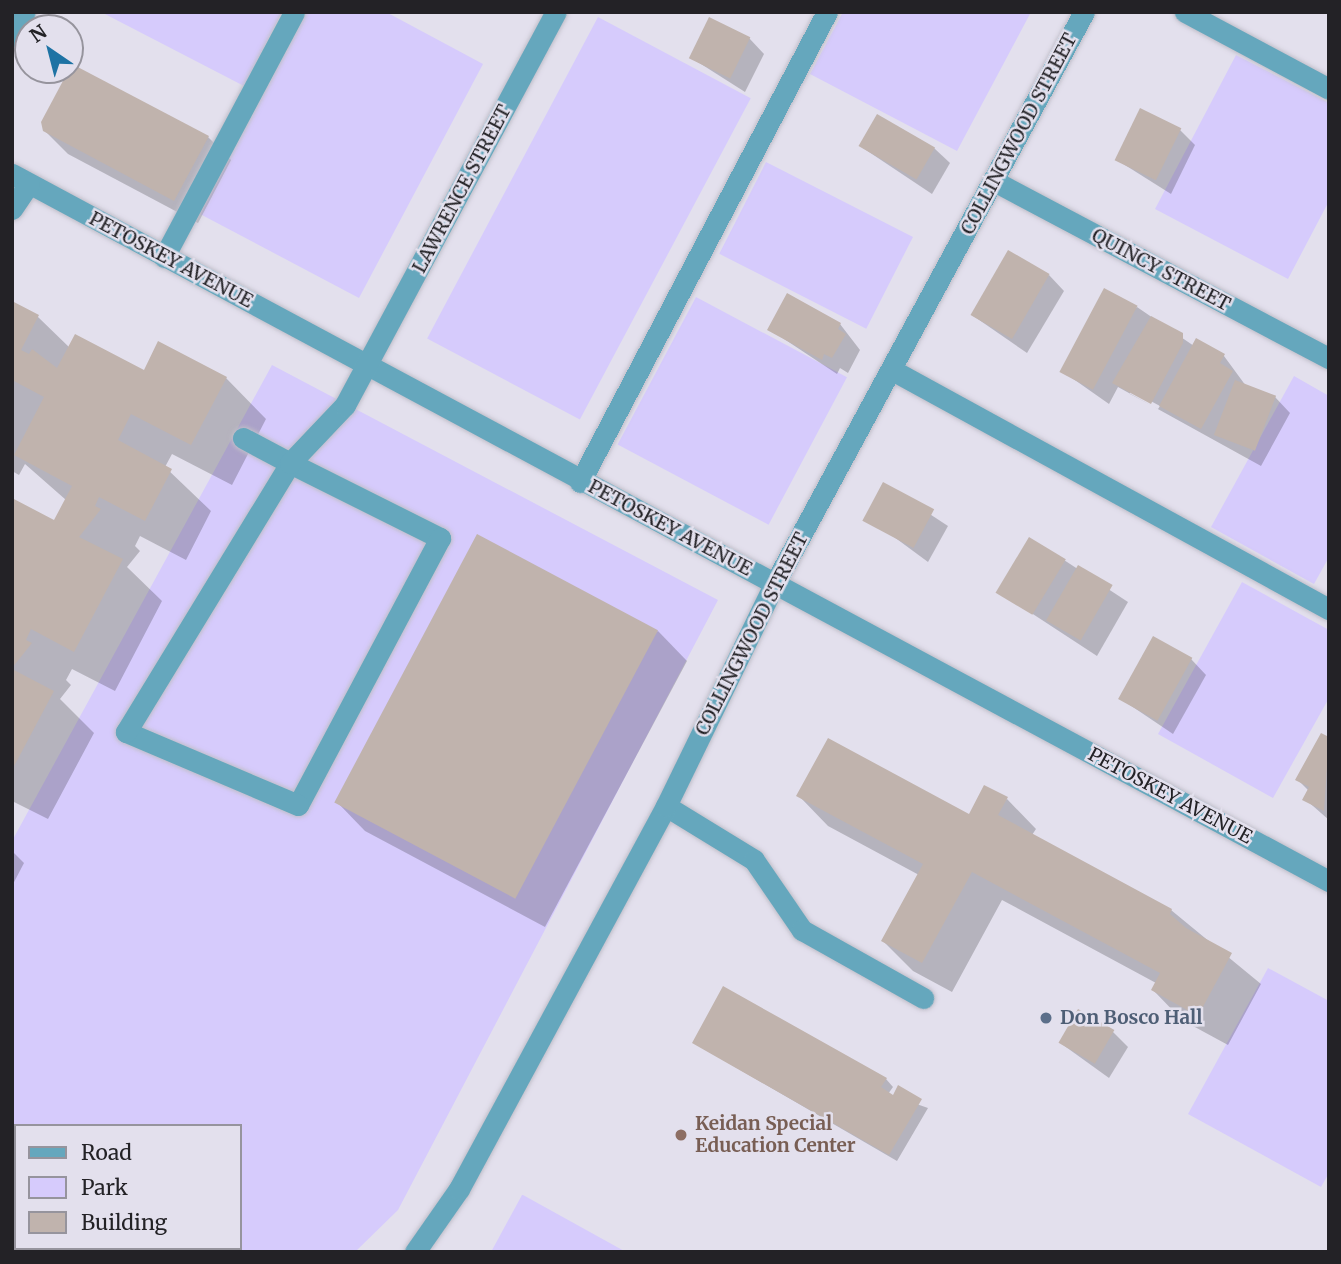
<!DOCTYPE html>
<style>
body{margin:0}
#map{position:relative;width:1341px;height:1264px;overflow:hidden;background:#e3e0ed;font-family:Merriweather,serif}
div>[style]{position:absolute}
.green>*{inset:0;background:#d6cbfc;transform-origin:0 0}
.shadow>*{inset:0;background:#0003}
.building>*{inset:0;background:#c0b3ad;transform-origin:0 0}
.roads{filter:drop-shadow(0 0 2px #c0bec9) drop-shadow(0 0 2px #c0bec9)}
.minor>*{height:21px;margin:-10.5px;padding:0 10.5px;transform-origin:10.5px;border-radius:10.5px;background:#65a7bd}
.dots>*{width:19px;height:19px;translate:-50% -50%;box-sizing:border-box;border:4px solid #e3e0ed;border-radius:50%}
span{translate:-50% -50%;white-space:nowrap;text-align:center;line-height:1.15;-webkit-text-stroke:5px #e3e0ed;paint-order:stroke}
.street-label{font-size:19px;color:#232226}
.service-label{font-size:19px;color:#4e5e75;font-weight:700}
.left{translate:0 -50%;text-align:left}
.education-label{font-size:19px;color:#785e54;font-weight:700}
.frame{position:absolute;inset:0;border:14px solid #232226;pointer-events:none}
.legend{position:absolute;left:14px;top:1124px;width:228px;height:126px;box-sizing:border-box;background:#e3e0ed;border:2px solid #96949d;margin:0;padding:9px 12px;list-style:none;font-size:21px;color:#232226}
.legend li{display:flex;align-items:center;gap:14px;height:35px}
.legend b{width:35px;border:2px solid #96949d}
.north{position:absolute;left:14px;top:14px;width:70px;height:70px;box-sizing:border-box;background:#e3e0ed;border:2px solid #96949d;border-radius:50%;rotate:325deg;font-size:19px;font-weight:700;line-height:28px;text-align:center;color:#232226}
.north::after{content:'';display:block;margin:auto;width:24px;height:32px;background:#1e73a4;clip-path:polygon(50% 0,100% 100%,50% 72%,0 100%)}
</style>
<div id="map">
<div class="green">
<div style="clip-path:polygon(101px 12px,282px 12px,244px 86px)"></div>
<div style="clip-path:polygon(307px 12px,386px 12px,483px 64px,359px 298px,200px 214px)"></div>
<div style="clip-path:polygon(843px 12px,1031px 12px,957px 151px,810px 74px)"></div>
<div style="left:598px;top:17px;width:173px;height:364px;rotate:28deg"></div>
<div style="clip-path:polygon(1236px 55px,1329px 103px,1329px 201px,1288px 279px,1155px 209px)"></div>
<div style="left:766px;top:162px;width:165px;height:103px;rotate:27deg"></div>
<div style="left:696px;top:297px;width:171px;height:167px;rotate:28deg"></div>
<div style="clip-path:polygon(evenodd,272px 365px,718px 600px,398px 1210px,355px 1252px,12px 1252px,12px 841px,272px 365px,16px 1126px,240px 1126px,240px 1248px,16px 1248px,16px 1126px)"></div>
<div style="clip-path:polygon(1294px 376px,1329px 396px,1329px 557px,1314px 584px,1211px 527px)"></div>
<div style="clip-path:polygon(1242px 582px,1329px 630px,1329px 698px,1273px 798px,1158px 734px)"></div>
<div style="clip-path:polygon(1268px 968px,1329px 1001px,1329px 1173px,1321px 1187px,1188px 1114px)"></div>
<div style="clip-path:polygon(522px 1195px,523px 1195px,626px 1252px,491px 1252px)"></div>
</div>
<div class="shadow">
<div style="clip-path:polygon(749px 38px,764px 54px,745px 92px,690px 57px)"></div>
<div style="clip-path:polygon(44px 130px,208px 137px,231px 160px,198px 223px,68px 154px)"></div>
<div style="clip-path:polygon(1180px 130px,1195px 145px,1171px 194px,1117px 160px)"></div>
<div style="clip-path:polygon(860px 146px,934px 148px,950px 163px,932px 194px)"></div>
<div style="clip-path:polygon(1049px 275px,1064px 291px,1027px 353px,972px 315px)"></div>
<div style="clip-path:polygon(12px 303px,38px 317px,70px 348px,144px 372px,226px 378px,266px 419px,232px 485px,172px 454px,165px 467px,211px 511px,186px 560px,140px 536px,135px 546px,140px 551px,127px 567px,162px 601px,115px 691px,72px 669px,66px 680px,71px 685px,60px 699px,94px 733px,48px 819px,12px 801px,12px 500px,55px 522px,66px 500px,25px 464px,19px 475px,12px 471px)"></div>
<div style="clip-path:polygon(evenodd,1137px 307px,1194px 346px,1197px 341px,1224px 356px,1246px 386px,1275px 397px,1290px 413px,1261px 466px,1118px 387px,1109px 404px,1062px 371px,1137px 307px,1130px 390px,1160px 406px,1158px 409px,1130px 394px,1130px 390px)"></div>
<div style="clip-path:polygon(840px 324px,860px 350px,848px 373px,840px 368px,837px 374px,769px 329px)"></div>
<div style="clip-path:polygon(884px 484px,948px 526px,928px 562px,867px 517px)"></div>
<div style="clip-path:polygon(1064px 560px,1128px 602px,1097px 656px,999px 592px)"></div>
<div style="clip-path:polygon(658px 631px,687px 661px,545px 927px,365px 831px,336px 801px)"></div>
<div style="clip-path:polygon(1191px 659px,1206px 675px,1173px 734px,1121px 699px)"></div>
<div style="clip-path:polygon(1329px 738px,1329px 820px,1305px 799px,1309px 791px,1297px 779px)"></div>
<div style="clip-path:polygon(799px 796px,969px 816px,1007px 799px,1036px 829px,1032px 835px,1171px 910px,1261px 984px,1228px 1045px,1182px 1020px,1153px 990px,1156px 983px,1002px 900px,952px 992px,913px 971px,883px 941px,919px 875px,828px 826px)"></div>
<div style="clip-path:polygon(12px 851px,24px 863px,12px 886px)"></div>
<div style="clip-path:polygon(1113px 1032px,1128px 1047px,1109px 1078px,1059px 1042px)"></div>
<div style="clip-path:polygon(694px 1043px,886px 1079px,893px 1087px,888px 1094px,928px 1108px,897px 1161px)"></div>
</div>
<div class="building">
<div style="left:709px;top:17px;width:46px;height:46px;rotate:26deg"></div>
<div style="clip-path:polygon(72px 64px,209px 136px,174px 201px,43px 131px,41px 122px)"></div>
<div style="left:1140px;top:108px;width:46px;height:58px;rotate:26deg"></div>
<div style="left:877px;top:114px;width:67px;height:37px;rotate:30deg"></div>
<div style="left:1008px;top:250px;width:48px;height:75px;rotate:30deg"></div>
<div style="left:1104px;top:288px;width:38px;height:95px;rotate:28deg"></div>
<div style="clip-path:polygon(787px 293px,841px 323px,838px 329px,846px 334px,832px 358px,824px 354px,822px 360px,767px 330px)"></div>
<div style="clip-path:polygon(12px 301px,39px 315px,21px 350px,29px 354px,32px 349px,57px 368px,75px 334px,144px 370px,158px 341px,227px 377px,191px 445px,131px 414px,118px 440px,172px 469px,145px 521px,99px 497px,95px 506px,101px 509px,79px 537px,123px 559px,74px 652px,31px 629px,26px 640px,32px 643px,12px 668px,12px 498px,54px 520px,72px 486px,14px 455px,44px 397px,12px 380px)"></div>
<div style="clip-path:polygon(1151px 316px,1183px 333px,1183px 343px,1151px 404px,1112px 383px)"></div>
<div style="clip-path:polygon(1196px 338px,1225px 354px,1220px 363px,1233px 371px,1201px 429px,1159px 406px)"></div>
<div style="left:1235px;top:380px;width:44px;height:59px;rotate:21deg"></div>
<div style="left:883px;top:482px;width:58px;height:44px;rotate:28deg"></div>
<div style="left:477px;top:534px;width:205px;height:304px;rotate:28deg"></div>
<div style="left:1029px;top:537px;width:43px;height:65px;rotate:31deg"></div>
<div style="left:1078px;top:565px;width:40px;height:64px;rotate:30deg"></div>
<div style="left:1153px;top:636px;width:45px;height:72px;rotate:29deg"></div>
<div style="clip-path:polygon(12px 669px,54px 691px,12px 770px)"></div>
<div style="clip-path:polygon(1321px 733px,1329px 737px,1324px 811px,1302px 800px,1309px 787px,1295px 780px)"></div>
<div style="clip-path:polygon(828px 738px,969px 814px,984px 785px,1008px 797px,998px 815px,1172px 909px,1170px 914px,1186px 928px,1232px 953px,1198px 1016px,1151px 990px,1160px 973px,972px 872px,922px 963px,881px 941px,923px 864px,796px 796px)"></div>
<div style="clip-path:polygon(723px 986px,887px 1078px,881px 1087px,893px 1095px,898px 1085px,922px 1099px,889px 1155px,692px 1043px)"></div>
<div style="left:1078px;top:1009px;width:42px;height:39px;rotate:30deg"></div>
</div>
<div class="roads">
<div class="minor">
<div style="left:1185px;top:12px;width:163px;rotate:28.1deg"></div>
<div style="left:12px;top:36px;width:27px;rotate:-62deg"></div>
<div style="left:12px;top:174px;width:1495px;rotate:28.23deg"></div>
<div style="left:994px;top:181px;width:379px;rotate:27.9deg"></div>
<div style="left:12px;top:209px;width:30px;rotate:-56deg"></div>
<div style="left:164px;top:257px;width:277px;rotate:-62deg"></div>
<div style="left:894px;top:371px;width:496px;rotate:28.7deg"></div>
<div style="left:243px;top:438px;width:53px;rotate:28deg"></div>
<div style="left:290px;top:463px;width:168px;rotate:26.6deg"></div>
<div style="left:440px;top:538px;width:302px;rotate:118deg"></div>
<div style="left:298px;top:805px;width:187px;rotate:-157deg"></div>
<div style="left:126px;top:732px;width:315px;rotate:-58.6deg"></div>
<div style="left:290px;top:463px;width:80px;rotate:-46.5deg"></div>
<div style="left:345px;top:405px;width:446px;rotate:-61.8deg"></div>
<div style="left:580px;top:482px;width:531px;rotate:-62.28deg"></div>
<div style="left:666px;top:806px;width:103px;rotate:31.5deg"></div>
<div style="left:754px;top:860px;width:85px;rotate:55.6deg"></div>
<div style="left:802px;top:930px;width:139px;rotate:29.3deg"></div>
<div style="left:415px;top:1252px;width:77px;rotate:-55.1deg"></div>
<div style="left:459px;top:1189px;width:435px;rotate:-61.6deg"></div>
<div style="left:666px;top:806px;width:248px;rotate:-64deg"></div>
<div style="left:775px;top:583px;width:649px;rotate:-61.58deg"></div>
</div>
</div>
<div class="dots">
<div style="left:1046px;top:1018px;background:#5c6f8a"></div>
<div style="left:681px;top:1135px;background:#8d6e63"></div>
</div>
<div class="street-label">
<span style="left:1019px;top:134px;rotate:-62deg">COLLINGWOOD STREET</span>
<span style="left:462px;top:189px;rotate:-62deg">LAWRENCE STREET</span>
<span style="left:171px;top:260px;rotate:28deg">PETOSKEY AVENUE</span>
<span style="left:1161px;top:270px;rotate:28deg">QUINCY STREET</span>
<span style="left:670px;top:528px;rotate:28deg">PETOSKEY AVENUE</span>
<span style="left:752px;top:634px;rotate:-63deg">COLLINGWOOD STREET</span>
<span style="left:1170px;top:796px;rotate:28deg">PETOSKEY AVENUE</span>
</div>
<div class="service-label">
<span class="left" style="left:1060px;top:1018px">Don Bosco Hall</span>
</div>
<div class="education-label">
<span class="left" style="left:695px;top:1135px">Keidan Special<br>Education Center</span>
</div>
<div class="frame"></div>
<ul class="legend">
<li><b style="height:9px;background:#65a7bd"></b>Road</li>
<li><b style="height:19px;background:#d6cbfc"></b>Park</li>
<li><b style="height:19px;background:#c0b3ad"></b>Building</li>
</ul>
<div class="north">N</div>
</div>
